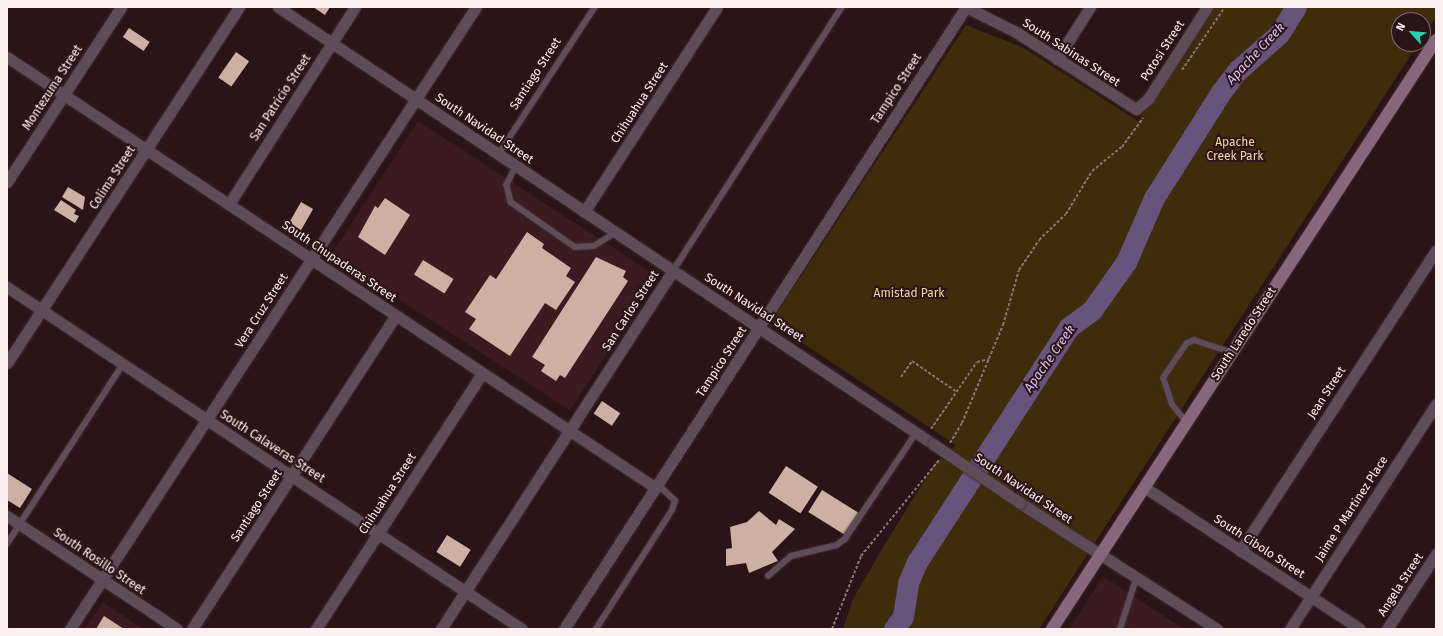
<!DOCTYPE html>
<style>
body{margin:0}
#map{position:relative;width:1443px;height:636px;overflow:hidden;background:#2b1417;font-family:"Fira Sans",sans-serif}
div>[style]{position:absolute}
.built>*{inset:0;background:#391b20;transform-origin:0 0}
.green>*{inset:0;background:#3f2c0b}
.river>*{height:21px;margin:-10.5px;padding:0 10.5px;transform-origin:10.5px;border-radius:10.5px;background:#68537d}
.building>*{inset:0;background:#ccb0a4;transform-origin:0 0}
.path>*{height:2px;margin-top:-1px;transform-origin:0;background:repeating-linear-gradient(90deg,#887577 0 3px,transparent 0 5px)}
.roads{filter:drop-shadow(0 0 1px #442e31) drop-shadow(0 0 1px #442e31)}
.service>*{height:5.5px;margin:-2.75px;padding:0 2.75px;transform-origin:2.75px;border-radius:2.75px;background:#5f4c59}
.minor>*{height:11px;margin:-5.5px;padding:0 5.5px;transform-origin:5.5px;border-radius:5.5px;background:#5f4c59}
.secondary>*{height:12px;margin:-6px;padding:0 6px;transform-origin:6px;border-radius:6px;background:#86677b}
.bridges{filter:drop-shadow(0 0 1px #442e31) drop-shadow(0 0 1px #442e31)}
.minor-bridge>*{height:11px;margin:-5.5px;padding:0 5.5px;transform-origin:5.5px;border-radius:5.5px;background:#5f4c59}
span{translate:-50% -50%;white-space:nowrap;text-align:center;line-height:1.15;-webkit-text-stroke:4px #2b1417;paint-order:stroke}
.street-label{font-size:12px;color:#fef0f1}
.park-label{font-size:12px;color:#fbd6a0}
.water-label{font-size:13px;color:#dcc1f8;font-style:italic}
.frame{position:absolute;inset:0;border:8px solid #fef0f1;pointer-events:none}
.north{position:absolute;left:1391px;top:12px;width:40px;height:40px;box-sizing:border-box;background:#2b1417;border:1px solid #7f6c6e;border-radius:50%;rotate:297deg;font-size:11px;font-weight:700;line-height:16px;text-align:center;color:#fef0f1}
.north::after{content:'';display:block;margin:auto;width:14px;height:18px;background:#1fd5b0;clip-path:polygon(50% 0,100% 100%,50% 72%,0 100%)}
</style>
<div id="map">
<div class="built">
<div style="left:418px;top:121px;width:285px;height:160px;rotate:33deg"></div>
<div style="clip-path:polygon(1103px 576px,1184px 629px,1069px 629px)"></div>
<div style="clip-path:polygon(103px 602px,143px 629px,85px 629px)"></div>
</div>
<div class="green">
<div style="clip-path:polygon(1213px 7px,1436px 7px,1436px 17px,1423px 37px,1423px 20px,1399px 20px,1399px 44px,1418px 44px,1039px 629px,843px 629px,853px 599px,882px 549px,935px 463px,956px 445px,771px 322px,966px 25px,1024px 48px,1138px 121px)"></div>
</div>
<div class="river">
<div style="left:894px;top:629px;width:16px;rotate:-55deg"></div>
<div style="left:903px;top:616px;width:33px;rotate:-81deg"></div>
<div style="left:908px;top:583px;width:23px;rotate:-67deg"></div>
<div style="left:917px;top:562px;width:280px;rotate:-57.1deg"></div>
<div style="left:1069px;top:327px;width:29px;rotate:-36deg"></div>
<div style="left:1092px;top:310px;width:59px;rotate:-54.7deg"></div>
<div style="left:1126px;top:262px;width:70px;rotate:-66.4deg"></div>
<div style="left:1154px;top:198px;width:125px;rotate:-57.7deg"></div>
<div style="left:1221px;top:92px;width:26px;rotate:-53deg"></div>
<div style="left:1237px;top:71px;width:56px;rotate:-41.4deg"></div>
<div style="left:1279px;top:34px;width:32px;rotate:-58deg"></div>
</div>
<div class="building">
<div style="clip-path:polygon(313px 7px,330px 7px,325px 15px)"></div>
<div style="left:129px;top:28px;width:25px;height:11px;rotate:34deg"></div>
<div style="left:236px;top:52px;width:16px;height:31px;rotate:35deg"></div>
<div style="clip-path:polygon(68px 187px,85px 197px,83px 210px,62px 197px)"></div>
<div style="clip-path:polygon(385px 198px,410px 215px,385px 255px,358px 237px,375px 206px,378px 208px)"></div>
<div style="clip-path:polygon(61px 200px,76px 210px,74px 214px,79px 216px,75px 223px,54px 210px)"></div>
<div style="left:301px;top:202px;width:14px;height:27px;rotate:30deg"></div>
<div style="clip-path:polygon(527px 232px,544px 244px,542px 248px,571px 268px,566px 276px,575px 282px,556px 310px,545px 303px,510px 356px,469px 329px,476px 319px,465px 312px,490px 275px,496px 279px)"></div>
<div style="clip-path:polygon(596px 257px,626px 271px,623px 277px,628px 281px,565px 378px,560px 375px,556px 381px,541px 371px,545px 365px,532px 357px)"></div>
<div style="left:423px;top:260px;width:36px;height:17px;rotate:32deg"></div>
<div style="left:602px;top:401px;width:22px;height:15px;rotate:34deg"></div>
<div style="left:786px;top:466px;width:38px;height:32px;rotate:33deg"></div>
<div style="clip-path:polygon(7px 473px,32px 489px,20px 508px,7px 500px)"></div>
<div style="left:822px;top:490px;width:44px;height:26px;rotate:32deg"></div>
<div style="clip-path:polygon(759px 511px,776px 525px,779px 519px,795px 529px,772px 552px,778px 561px,749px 573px,746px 563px,726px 566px,726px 549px,732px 548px,730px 527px,747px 522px)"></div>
<div style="left:447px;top:535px;width:28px;height:20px;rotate:32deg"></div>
<div style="clip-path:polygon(104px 616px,124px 629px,96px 629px)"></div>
</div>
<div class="path">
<div style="left:1182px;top:70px;width:76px;rotate:-55.7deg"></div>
<div style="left:901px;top:377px;width:19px;rotate:-55deg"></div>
<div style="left:912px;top:361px;width:55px;rotate:34.6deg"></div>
<div style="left:931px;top:429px;width:81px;rotate:-55.5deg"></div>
<div style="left:977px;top:362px;width:12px;rotate:-14deg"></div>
<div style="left:950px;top:443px;width:23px;rotate:-59deg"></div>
<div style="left:962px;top:423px;width:106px;rotate:-67.3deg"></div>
<div style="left:1003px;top:325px;width:57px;rotate:-73.8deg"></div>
<div style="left:1019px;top:270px;width:36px;rotate:-56deg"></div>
<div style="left:1039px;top:240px;width:37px;rotate:-44deg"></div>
<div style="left:1066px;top:214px;width:50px;rotate:-58.8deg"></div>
<div style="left:1092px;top:171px;width:38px;rotate:-39deg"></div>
<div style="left:1122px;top:147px;width:36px;rotate:-54deg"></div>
<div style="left:832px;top:629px;width:79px;rotate:-68.3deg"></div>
<div style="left:861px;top:556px;width:124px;rotate:-50.9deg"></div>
</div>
<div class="roads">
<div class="service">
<div style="left:498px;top:155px;width:177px;rotate:-56.8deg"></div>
<div style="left:516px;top:167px;width:20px;rotate:117deg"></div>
<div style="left:507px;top:185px;width:17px;rotate:77deg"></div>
<div style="left:511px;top:202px;width:78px;rotate:35.1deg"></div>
<div style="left:575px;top:247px;width:19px;rotate:-3deg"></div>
<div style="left:594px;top:246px;width:25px;rotate:-32deg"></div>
<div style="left:673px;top:271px;width:313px;rotate:-57.4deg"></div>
<div style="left:1186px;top:422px;width:22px;rotate:-129deg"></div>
<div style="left:1172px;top:405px;width:28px;rotate:-108deg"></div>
<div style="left:1163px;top:378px;width:42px;rotate:-55.6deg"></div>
<div style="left:1187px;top:343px;width:8px;rotate:-23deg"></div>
<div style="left:1194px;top:340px;width:40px;rotate:18deg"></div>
<div style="left:7px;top:544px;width:214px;rotate:-57.2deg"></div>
<div style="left:768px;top:576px;width:30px;rotate:-41deg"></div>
<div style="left:791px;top:556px;width:47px;rotate:-13.4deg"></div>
<div style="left:837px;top:545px;width:10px;rotate:-37deg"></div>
<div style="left:845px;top:539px;width:128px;rotate:-56.2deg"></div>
<div style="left:596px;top:629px;width:141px;rotate:-57.4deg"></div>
<div style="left:672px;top:510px;width:9px;rotate:-72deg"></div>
<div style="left:675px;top:501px;width:23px;rotate:-137deg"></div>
<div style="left:1120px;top:629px;width:56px;rotate:-72.2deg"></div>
</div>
<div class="minor">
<div style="left:278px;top:7px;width:787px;rotate:33.71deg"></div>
<div style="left:966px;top:7px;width:56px;rotate:26.6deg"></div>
<div style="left:1016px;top:32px;width:143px;rotate:32.7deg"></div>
<div style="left:1136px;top:109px;width:16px;rotate:-40deg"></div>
<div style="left:1148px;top:99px;width:109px;rotate:-57.3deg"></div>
<div style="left:7px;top:57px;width:779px;rotate:33.59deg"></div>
<div style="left:1057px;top:59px;width:62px;rotate:-57.6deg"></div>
<div style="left:7px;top:182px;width:209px;rotate:-56.9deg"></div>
<div style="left:229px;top:204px;width:234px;rotate:-57.4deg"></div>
<div style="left:584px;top:212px;width:244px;rotate:-57deg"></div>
<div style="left:7px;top:287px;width:618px;rotate:33.59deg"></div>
<div style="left:7px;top:363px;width:425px;rotate:-56.9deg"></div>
<div style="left:1144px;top:487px;width:258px;rotate:33.3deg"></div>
<div style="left:1020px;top:503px;width:234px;rotate:32.6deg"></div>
<div style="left:7px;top:516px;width:204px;rotate:33.6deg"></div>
<div style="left:1240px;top:551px;width:359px;rotate:-56.9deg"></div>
<div style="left:70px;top:629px;width:743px;rotate:-56.87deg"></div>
<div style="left:192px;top:629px;width:373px;rotate:-57deg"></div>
<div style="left:316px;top:629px;width:305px;rotate:-57deg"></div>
<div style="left:441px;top:629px;width:427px;rotate:-57.1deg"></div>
<div style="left:564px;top:629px;width:741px;rotate:-57.13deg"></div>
<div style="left:1290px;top:629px;width:268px;rotate:-57deg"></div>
<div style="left:1387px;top:629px;width:90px;rotate:-56.8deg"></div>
</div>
<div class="secondary">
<div style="left:1052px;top:629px;width:703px;rotate:-56.9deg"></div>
</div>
</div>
<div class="bridges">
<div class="minor-bridge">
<div style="left:933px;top:444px;width:105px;rotate:34.1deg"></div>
</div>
</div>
<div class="street-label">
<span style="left:1163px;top:51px;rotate:-57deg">Potosi Street</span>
<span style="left:1071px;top:53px;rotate:33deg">South Sabinas Street</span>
<span style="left:536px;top:74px;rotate:-57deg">Santiago Street</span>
<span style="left:53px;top:88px;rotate:-57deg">Montezuma Street</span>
<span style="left:897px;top:89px;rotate:-57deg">Tampico Street</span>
<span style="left:281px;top:98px;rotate:-57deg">San Patricio Street</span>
<span style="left:640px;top:103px;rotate:-57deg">Chihuahua Street</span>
<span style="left:484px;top:129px;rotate:34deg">South Navidad Street</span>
<span style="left:113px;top:178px;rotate:-57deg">Colima Street</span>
<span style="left:339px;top:262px;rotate:34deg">South Chupaderas Street</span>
<span style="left:754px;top:308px;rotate:33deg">South Navidad Street</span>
<span style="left:262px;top:311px;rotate:-57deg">Vera Cruz Street</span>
<span style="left:631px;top:311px;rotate:-57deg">San Carlos Street</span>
<span style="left:1244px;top:334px;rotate:-57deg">South Laredo Street</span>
<span style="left:722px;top:362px;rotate:-57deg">Tampico Street</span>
<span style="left:1327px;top:393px;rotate:-57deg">Jean Street</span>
<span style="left:272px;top:447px;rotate:33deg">South Calaveras Street</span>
<span style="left:1023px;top:489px;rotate:34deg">South Navidad Street</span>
<span style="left:388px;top:494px;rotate:-57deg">Chihuahua Street</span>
<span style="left:257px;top:506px;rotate:-57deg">Santiago Street</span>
<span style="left:1352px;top:509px;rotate:-57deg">Jaime P Martinez Place</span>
<span style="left:1259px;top:547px;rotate:33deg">South Cibolo Street</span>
<span style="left:99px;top:562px;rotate:34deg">South Rosillo Street</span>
<span style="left:1401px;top:585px;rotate:-57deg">Angela Street</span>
</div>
<div class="park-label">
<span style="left:1235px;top:150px">Apache<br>Creek Park</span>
<span style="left:909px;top:294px">Amistad Park</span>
</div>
<div class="water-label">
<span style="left:1256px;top:54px;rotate:-47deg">Apache Creek</span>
<span style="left:1050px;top:359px;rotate:-55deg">Apache Creek</span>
</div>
<div class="frame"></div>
<div class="north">N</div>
</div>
